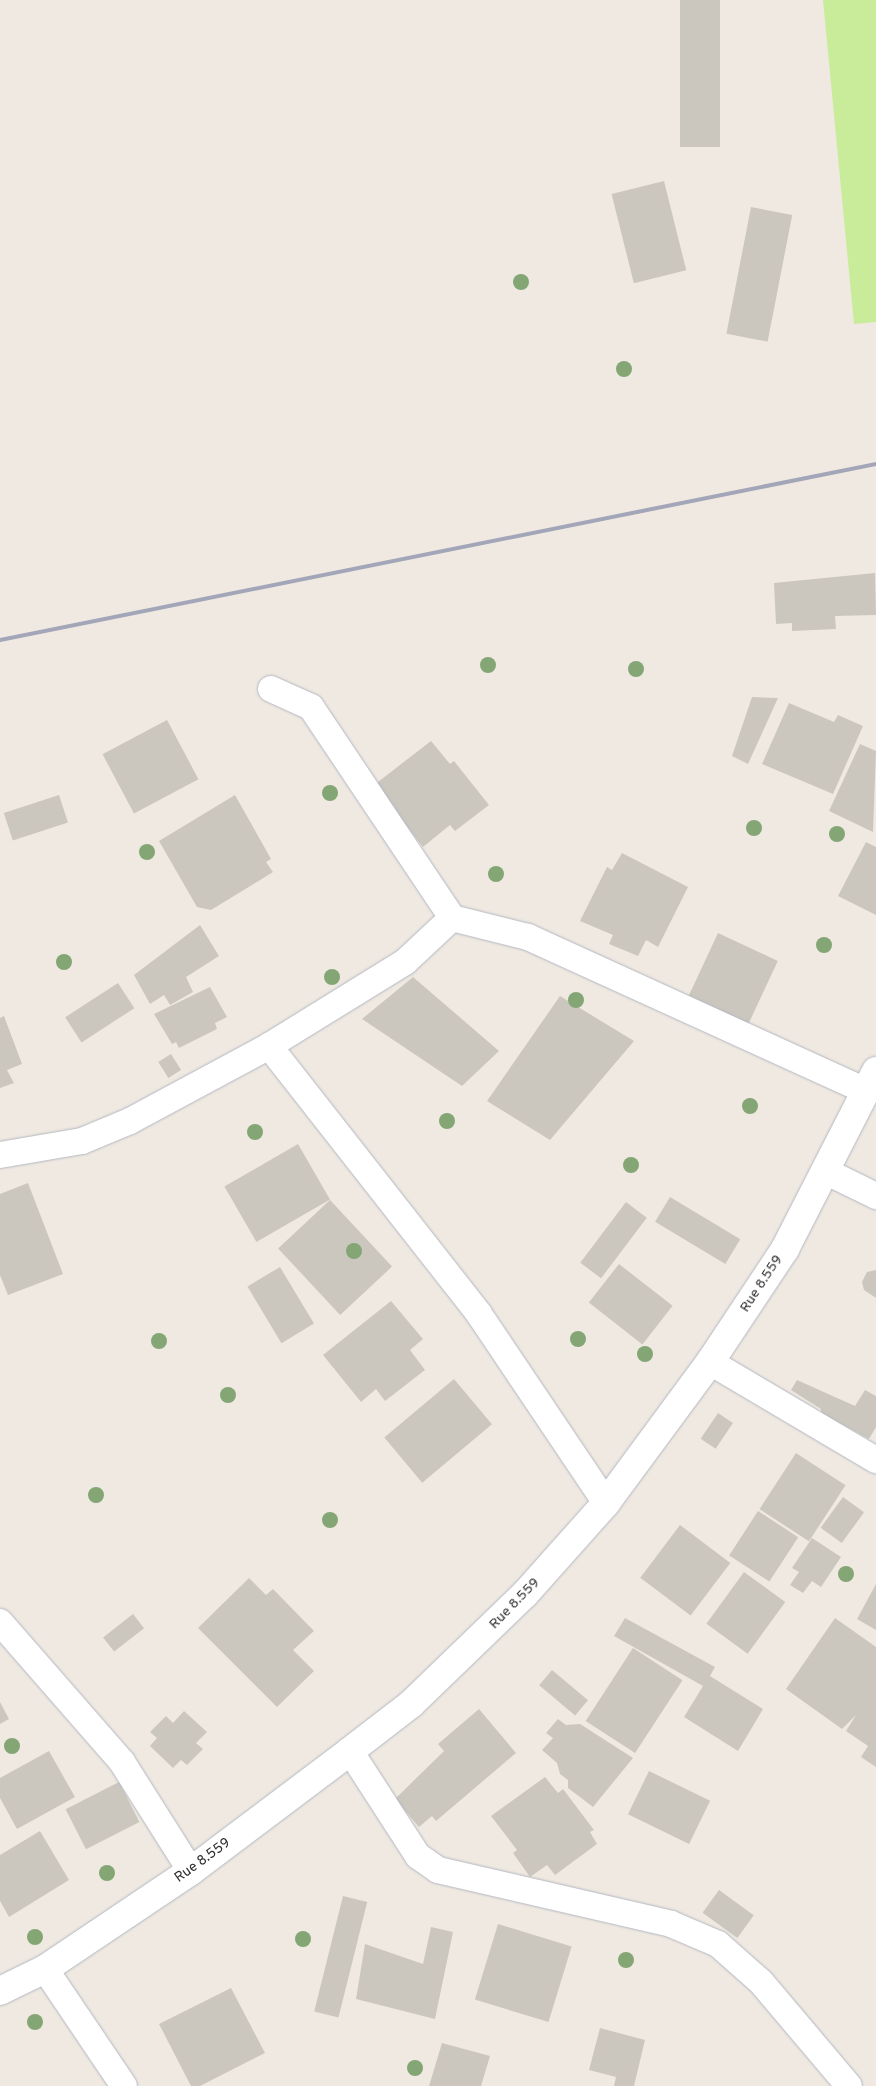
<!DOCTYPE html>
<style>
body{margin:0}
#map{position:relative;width:876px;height:2086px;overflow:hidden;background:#efe9e1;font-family:Overpass,sans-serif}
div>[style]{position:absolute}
.pitch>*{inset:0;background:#c9ec9a}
.building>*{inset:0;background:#cbc7bf;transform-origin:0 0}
.roads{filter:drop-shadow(0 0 1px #b4b7c1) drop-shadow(0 0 1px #b4b7c1)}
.street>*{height:26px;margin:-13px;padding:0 13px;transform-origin:13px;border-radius:13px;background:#fff}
.secondary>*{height:28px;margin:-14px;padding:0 14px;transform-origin:14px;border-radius:14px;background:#fff}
.rail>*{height:4px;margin:-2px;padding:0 2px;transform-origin:2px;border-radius:2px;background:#a3a6b8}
.trees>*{width:16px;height:16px;margin:-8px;border-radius:50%;background:#84a574}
span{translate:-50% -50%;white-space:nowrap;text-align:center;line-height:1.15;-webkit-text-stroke:4px #fff;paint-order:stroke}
.street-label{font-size:14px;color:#2e2e2e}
</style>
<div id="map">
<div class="pitch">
<div style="clip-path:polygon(823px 0,876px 0,876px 322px,854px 324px)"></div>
</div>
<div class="building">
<div style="left:680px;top:0;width:40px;height:147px"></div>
<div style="left:664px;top:181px;width:92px;height:54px;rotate:76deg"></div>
<div style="left:751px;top:207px;width:42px;height:129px;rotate:11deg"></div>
<div style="clip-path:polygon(875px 573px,876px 615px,835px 616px,836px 629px,792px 631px,792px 623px,776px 624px,774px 583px)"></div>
<div style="clip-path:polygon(752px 697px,778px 698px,748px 764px,732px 756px)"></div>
<div style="clip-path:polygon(789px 703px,834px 722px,838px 715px,863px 726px,833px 794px,762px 764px)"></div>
<div style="left:167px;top:720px;width:67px;height:73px;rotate:62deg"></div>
<div style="clip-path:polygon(431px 741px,450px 764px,454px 761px,489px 805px,455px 831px,450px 825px,423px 847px,374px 785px)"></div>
<div style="clip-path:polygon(860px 744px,876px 751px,873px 832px,829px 811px)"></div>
<div style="left:59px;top:795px;width:29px;height:58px;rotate:72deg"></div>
<div style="clip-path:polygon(235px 795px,271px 859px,266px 862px,273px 872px,211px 910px,197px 907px,159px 841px)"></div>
<div style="clip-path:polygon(866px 842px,876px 847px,876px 915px,838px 896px)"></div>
<div style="clip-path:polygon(622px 853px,688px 887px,658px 947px,646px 940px,638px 956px,609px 944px,613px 935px,580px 921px,607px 867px,612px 870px)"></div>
<div style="clip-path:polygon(200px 925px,219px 956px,186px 977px,193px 992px,170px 1005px,164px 995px,150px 1004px,134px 975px)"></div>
<div style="left:718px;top:933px;width:66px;height:69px;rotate:25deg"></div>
<div style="clip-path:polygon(413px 977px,499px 1051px,462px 1086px,362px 1019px)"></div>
<div style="left:118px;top:983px;width:30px;height:63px;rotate:57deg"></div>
<div style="clip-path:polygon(210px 987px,227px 1017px,215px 1023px,217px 1029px,179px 1048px,176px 1042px,172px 1044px,154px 1014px)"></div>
<div style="clip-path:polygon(560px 996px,634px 1041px,550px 1140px,487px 1101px)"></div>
<div style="clip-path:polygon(4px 1016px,22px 1064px,7px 1070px,14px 1083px,0 1088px,0 1018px)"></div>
<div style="left:171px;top:1054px;width:19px;height:15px;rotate:58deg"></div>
<div style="left:298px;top:1144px;width:64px;height:85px;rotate:60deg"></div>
<div style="clip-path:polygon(28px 1183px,63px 1274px,8px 1295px,0 1275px,0 1194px)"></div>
<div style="left:670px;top:1197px;width:82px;height:29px;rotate:31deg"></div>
<div style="left:330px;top:1200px;width:91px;height:71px;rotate:47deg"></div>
<div style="left:626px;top:1202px;width:26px;height:76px;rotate:37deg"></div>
<div style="left:619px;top:1264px;width:68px;height:49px;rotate:38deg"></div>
<div style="left:280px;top:1267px;width:66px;height:38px;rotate:59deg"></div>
<div style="clip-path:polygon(876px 1270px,876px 1298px,864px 1290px,862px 1282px,867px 1272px)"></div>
<div style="clip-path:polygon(391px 1301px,423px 1339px,410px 1350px,425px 1370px,385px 1401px,376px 1389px,361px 1402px,323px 1355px)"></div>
<div style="left:454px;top:1379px;width:59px;height:91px;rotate:50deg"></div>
<div style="clip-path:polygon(797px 1380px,855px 1406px,865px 1390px,876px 1396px,876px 1427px,869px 1439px,821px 1413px,821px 1409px,791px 1390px)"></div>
<div style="left:718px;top:1413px;width:18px;height:31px;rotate:34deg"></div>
<div style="left:796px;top:1453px;width:59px;height:67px;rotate:33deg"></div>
<div style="left:843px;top:1497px;width:26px;height:38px;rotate:36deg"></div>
<div style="left:758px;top:1511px;width:48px;height:53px;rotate:33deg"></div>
<div style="left:680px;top:1525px;width:63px;height:66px;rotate:37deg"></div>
<div style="clip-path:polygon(812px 1538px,841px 1557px,821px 1587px,812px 1581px,803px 1593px,790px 1585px,799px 1572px,792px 1568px)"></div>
<div style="left:744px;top:1572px;width:51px;height:64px;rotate:36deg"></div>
<div style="clip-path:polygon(249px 1578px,266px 1595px,273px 1589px,314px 1631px,293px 1650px,314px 1671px,277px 1707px,198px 1628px)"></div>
<div style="clip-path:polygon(876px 1584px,876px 1630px,857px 1619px)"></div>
<div style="left:133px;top:1614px;width:18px;height:38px;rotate:52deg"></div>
<div style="clip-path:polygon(625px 1618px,715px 1667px,710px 1676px,763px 1709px,738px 1751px,684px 1717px,703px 1686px,614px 1636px)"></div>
<div style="clip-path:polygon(835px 1618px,876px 1647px,876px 1767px,861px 1757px,868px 1746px,846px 1731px,856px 1715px,842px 1729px,786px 1689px)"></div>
<div style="left:633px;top:1648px;width:59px;height:87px;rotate:33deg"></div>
<div style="left:552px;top:1670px;width:47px;height:20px;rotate:40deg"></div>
<div style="clip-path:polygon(0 1702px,9px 1719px,0 1724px)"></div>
<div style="clip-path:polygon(479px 1709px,516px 1753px,436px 1821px,432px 1816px,419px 1827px,395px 1799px,444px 1751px,438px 1744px)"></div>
<div style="clip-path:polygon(184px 1711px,207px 1732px,196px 1743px,203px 1749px,187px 1765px,181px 1760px,173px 1768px,150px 1746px,157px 1738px,150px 1732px,166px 1716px,173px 1723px)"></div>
<div style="clip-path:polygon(558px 1719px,566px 1725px,580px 1724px,633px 1758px,593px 1807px,568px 1788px,568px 1780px,560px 1774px,557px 1763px,542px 1750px,553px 1738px,546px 1733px)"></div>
<div style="clip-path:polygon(49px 1751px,75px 1797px,17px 1829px,0 1798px,0 1778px)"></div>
<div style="left:649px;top:1771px;width:68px;height:48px;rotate:26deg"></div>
<div style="clip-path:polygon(545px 1777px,558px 1793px,563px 1789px,594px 1830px,590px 1832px,597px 1844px,555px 1875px,547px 1865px,530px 1877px,513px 1853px,517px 1850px,491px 1816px)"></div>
<div style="left:119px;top:1782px;width:45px;height:60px;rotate:63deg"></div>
<div style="clip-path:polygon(40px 1831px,69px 1880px,9px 1917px,0 1901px,0 1855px)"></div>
<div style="left:719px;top:1890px;width:43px;height:28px;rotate:36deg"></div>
<div style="left:343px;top:1896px;width:25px;height:119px;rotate:14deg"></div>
<div style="left:498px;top:1924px;width:77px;height:79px;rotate:17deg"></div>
<div style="clip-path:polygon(431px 1927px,453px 1932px,435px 2019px,356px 1999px,365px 1944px,423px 1964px)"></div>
<div style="clip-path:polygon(231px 1988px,265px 2053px,200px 2086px,191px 2086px,159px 2024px)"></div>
<div style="clip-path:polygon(600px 2028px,645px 2040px,634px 2086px,614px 2086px,616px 2077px,589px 2070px)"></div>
<div style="clip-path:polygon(442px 2043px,490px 2056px,481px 2086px,429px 2086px)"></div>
</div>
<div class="roads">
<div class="street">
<div style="left:271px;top:689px;width:44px;rotate:24.2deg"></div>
<div style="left:311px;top:707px;width:254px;rotate:56.2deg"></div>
<div style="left:452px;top:918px;width:78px;rotate:14deg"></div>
<div style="left:528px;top:937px;width:371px;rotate:24.5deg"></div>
<div style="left:269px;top:1046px;width:340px;rotate:51.9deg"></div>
<div style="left:479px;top:1314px;width:228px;rotate:56.1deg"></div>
<div style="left:0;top:1155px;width:83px;rotate:-9.7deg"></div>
<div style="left:82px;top:1141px;width:52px;rotate:-22.6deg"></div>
<div style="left:130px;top:1121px;width:158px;rotate:-28.3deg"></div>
<div style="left:269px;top:1046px;width:160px;rotate:-31.7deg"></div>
<div style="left:405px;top:962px;width:64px;rotate:-43.1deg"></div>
<div style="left:827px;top:1172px;width:55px;rotate:26.1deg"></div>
<div style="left:710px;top:1362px;width:193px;rotate:30.6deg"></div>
<div style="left:0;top:1622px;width:186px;rotate:48.9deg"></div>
<div style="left:122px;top:1762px;width:129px;rotate:57.7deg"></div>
<div style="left:350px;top:1751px;width:125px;rotate:57.1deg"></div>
<div style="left:418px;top:1856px;width:24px;rotate:35deg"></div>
<div style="left:438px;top:1870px;width:239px;rotate:13deg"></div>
<div style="left:671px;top:1924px;width:51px;rotate:23.1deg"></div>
<div style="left:718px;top:1944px;width:57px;rotate:41.5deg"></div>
<div style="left:761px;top:1982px;width:136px;rotate:49.8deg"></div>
<div style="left:45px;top:1969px;width:141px;rotate:56deg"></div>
</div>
<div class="secondary">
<div style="left:0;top:1991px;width:50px;rotate:-26.1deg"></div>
<div style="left:45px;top:1969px;width:176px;rotate:-33.9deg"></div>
<div style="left:191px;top:1871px;width:199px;rotate:-37deg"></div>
<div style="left:350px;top:1751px;width:77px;rotate:-37.6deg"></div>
<div style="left:411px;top:1704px;width:158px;rotate:-44deg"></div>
<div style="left:525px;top:1594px;width:122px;rotate:-48.3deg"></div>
<div style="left:606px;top:1503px;width:175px;rotate:-53.6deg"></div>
<div style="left:710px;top:1362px;width:136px;rotate:-56.4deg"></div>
<div style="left:785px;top:1249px;width:200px;rotate:-62.9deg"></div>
</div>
</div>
<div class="rail">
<div style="left:0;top:640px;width:894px;rotate:-11.36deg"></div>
</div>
<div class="trees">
<div style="left:521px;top:282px"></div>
<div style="left:624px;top:369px"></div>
<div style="left:488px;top:665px"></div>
<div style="left:636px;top:669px"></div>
<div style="left:330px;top:793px"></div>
<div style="left:754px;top:828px"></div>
<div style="left:837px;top:834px"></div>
<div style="left:147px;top:852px"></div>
<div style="left:496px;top:874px"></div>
<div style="left:824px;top:945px"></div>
<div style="left:64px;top:962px"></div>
<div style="left:332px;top:977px"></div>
<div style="left:576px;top:1000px"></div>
<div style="left:750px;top:1106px"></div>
<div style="left:447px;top:1121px"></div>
<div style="left:255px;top:1132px"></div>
<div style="left:631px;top:1165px"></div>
<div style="left:354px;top:1251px"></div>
<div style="left:578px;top:1339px"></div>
<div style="left:159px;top:1341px"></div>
<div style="left:645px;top:1354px"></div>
<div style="left:228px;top:1395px"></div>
<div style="left:96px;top:1495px"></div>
<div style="left:330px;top:1520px"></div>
<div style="left:846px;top:1574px"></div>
<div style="left:12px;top:1746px"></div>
<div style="left:107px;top:1873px"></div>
<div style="left:35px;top:1937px"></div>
<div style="left:303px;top:1939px"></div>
<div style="left:626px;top:1960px"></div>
<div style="left:35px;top:2022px"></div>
<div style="left:415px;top:2068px"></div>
</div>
<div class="street-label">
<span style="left:762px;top:1284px;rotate:-57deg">Rue 8.559</span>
<span style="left:515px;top:1604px;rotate:-46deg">Rue 8.559</span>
<span style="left:203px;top:1861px;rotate:-36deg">Rue 8.559</span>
</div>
</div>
